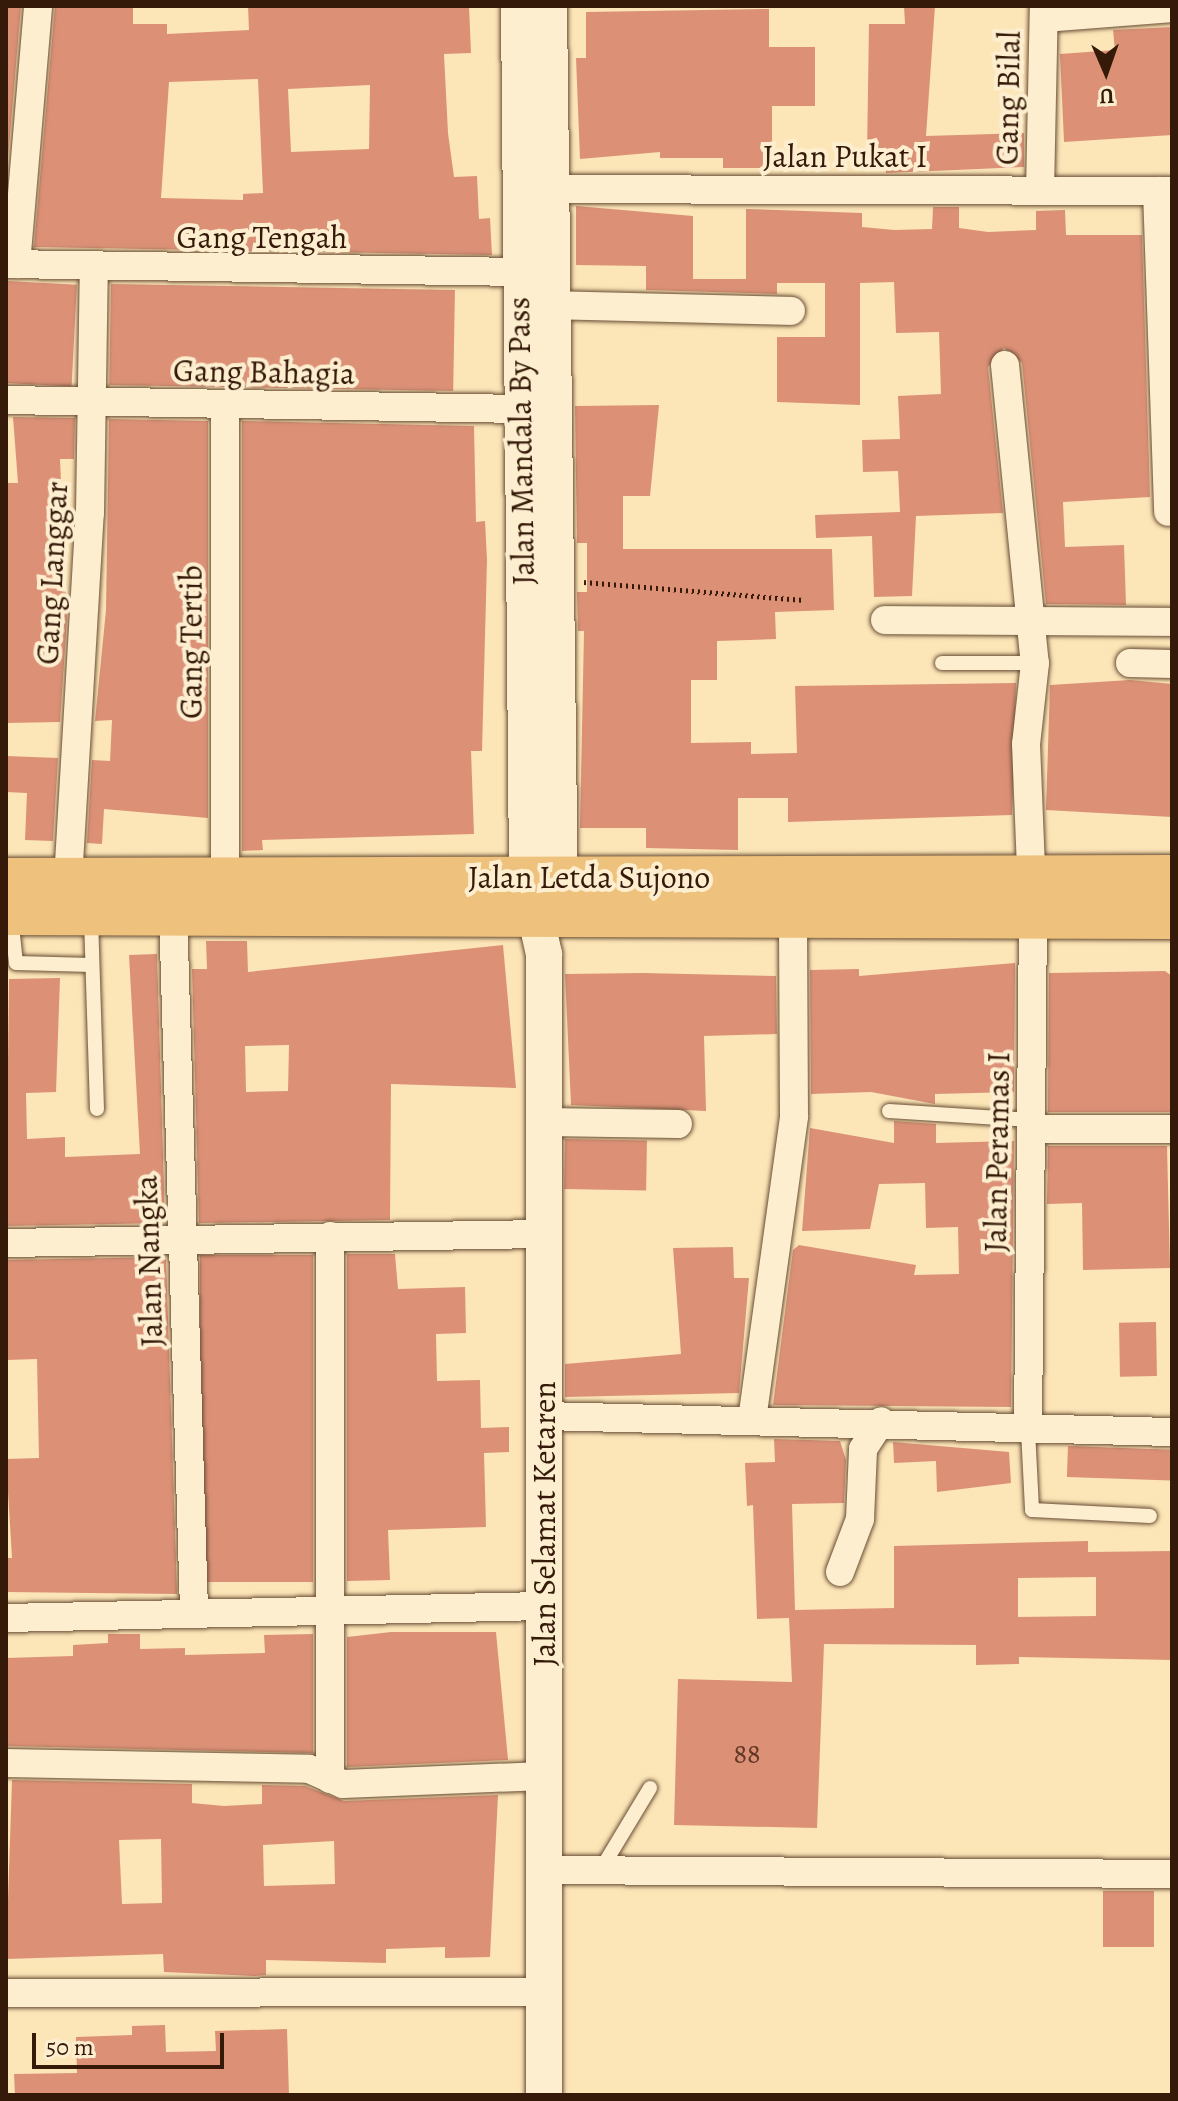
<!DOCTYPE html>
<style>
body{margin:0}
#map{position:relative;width:1178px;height:2101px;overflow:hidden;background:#fce5b7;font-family:Alegreya,serif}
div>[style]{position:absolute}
.building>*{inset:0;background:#dc9177;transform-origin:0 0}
.path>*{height:5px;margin-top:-2.5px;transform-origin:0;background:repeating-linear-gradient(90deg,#361a09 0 2px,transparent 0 6px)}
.roads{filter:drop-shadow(0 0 2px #684d34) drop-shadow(0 0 2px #684d34)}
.service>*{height:14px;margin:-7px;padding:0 7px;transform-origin:7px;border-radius:7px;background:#fdeed0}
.minor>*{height:28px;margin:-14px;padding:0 14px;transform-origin:14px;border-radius:14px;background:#fdeed0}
.tertiary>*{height:36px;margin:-18px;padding:0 18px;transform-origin:18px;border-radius:18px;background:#fdeed0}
.trunk>*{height:44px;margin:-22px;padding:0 22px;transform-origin:22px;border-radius:22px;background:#eec27c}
span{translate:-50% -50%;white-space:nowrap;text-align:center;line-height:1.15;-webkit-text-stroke:8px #fdeed0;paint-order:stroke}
.number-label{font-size:28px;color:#603824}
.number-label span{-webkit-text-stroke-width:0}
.street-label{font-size:32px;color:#361a09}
.frame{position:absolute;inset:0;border:8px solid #361a09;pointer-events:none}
.north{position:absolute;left:1066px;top:32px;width:80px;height:80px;-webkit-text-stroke:6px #fdeed0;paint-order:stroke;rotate:178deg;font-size:22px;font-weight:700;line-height:32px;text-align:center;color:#361a09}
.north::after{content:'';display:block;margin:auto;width:28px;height:36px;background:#361a09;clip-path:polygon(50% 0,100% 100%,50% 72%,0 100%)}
.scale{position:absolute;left:32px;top:2033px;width:192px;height:36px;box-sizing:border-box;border:4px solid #361a09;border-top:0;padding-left:10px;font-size:24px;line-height:28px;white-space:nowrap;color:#361a09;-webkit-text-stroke:6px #fdeed0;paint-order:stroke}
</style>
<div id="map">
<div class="building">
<div style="clip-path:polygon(6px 6px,21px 6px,6px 181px)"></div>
<div style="clip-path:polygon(evenodd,55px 6px,133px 6px,133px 24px,167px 24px,167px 34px,249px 30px,248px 6px,469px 6px,471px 53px,444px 54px,448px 133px,454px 177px,477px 176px,479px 219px,490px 218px,492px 255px,34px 247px,55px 6px,258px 79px,263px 193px,243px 194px,243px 200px,161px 198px,169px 82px,258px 79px,55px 6px,370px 85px,369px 149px,291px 152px,288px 89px,370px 85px)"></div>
<div style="clip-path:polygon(904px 6px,935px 6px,926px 136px,1024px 133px,1024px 167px,886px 173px,886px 155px,867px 154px,869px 24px,905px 24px)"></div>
<div style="clip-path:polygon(769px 9px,769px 47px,815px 47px,815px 106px,772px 106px,772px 168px,723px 168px,723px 158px,660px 158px,660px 152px,580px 159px,576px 58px,586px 58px,586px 12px)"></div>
<div style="clip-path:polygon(1172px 27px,1172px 135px,1064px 142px,1060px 54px,1115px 50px,1113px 30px)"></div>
<div style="clip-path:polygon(576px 206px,693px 216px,693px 279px,746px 279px,746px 209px,862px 213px,862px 227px,894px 230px,932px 229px,933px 207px,959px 207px,959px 228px,988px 232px,1036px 230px,1036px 211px,1065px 210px,1066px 235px,1142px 235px,1150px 497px,1063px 502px,1065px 547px,1124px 545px,1126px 605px,1046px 604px,1022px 363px,1004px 348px,988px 367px,1003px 513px,916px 516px,912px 596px,874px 597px,872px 536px,816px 538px,815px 515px,900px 512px,898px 471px,863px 472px,862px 440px,900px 439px,898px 396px,941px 394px,939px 332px,896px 333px,894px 282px,860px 283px,860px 405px,777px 402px,777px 337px,825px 337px,825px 283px,777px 283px,777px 294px,646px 290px,646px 266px,576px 265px)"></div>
<div style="left:6px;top:281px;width:71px;height:102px;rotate:3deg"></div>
<div style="left:111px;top:284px;width:344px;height:101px;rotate:1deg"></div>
<div style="clip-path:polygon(659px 405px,650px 496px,623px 496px,623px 549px,832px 549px,834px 610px,775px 612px,776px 639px,717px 641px,717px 680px,691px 680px,691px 743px,751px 742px,751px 754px,797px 753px,795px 686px,1016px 683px,1012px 815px,788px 822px,788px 798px,738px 798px,738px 850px,646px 848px,646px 828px,580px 828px,584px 631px,578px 631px,577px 592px,587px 592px,587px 543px,577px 543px,575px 406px)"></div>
<div style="clip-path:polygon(13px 417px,75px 418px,74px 459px,60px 459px,67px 618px,60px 722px,6px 723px,8px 483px,18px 483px)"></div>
<div style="clip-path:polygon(109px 419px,208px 421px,208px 818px,104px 809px,102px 844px,87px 843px,92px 760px,110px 761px,112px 720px,95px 721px,106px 610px)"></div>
<div style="clip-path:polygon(242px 421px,474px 426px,476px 522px,485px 521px,487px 560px,482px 751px,471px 751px,474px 834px,262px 840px,263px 850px,242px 851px)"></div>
<div style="clip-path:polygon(1130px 680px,1172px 684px,1172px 817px,1046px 810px,1050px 685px)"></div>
<div style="clip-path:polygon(6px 756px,58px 758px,53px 841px,25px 840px,27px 793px,6px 792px)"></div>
<div style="clip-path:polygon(evenodd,206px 941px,247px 941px,248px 972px,503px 945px,516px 1088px,391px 1084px,390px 1220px,199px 1223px,192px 969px,207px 969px,206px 941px,289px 1045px,288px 1091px,246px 1092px,245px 1046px,289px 1045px)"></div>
<div style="clip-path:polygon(157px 954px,165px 1223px,6px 1226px,9px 979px,60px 978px,56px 1092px,26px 1093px,27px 1139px,65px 1137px,65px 1157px,140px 1154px,129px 955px)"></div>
<div style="clip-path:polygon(1015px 963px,1014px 1092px,935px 1094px,935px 1104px,871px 1092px,811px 1094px,810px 970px,859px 969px,859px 976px)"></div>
<div style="clip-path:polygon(1165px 971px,1172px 976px,1172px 1112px,1048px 1112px,1049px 973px)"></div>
<div style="clip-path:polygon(643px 973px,776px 976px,777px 1034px,704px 1036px,706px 1111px,571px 1105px,565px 974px)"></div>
<div style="clip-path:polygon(894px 1121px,936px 1124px,936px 1143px,1014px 1141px,1011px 1407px,773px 1405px,793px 1250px,799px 1245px,916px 1265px,914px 1275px,959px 1274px,958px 1227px,926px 1228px,925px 1183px,879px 1184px,870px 1229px,802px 1231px,810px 1128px,894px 1143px)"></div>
<div style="left:565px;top:1139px;width:82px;height:50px;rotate:1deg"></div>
<div style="clip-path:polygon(1048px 1146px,1167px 1146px,1170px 1268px,1083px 1270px,1082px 1203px,1047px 1204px)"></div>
<div style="clip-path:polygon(733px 1247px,734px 1278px,749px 1278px,739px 1393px,565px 1397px,565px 1364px,681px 1354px,673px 1248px)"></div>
<div style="clip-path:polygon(347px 1254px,395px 1254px,398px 1289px,465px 1287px,466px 1333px,436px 1334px,437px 1381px,480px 1380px,481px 1428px,509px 1427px,509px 1452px,484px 1453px,486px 1527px,388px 1530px,390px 1580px,347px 1581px)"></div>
<div style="left:313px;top:1255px;width:327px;height:113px;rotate:90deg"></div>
<div style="clip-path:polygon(166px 1257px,177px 1594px,6px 1592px,6px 1558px,12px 1558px,6px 1459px,39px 1458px,37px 1359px,7px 1360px,6px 1260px)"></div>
<div style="left:1156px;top:1322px;width:54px;height:37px;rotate:89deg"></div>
<div style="clip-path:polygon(evenodd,774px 1439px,840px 1441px,846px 1460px,844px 1503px,792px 1504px,795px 1610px,894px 1608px,894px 1546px,1088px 1541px,1088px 1552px,1172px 1551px,1172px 1660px,1019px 1657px,1019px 1664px,976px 1665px,976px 1645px,824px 1644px,817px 1828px,674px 1825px,678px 1679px,792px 1682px,789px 1618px,757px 1619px,753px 1505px,747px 1506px,745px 1463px,775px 1462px,774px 1439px,1096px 1577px,1096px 1616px,1018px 1617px,1018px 1578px,1096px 1577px)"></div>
<div style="clip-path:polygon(893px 1442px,1009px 1452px,1011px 1483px,937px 1492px,936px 1461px,894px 1463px)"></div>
<div style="left:1068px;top:1446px;width:104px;height:31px;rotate:2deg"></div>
<div style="clip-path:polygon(391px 1632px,496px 1632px,508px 1760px,347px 1767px,347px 1637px)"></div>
<div style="clip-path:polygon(108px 1634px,140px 1634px,140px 1649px,185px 1648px,185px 1655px,265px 1653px,264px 1635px,313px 1634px,313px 1753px,6px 1746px,6px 1658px,73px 1656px,73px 1645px,108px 1643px)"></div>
<div style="clip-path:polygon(evenodd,12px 1780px,192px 1784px,192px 1803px,224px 1806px,262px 1804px,262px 1785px,305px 1786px,344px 1801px,498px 1795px,490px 1957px,445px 1958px,445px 1947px,386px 1949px,386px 1963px,266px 1960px,266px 1975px,255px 1976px,164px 1972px,163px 1954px,6px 1959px,12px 1780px,161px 1839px,162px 1903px,122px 1904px,119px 1840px,161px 1839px,12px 1780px,334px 1841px,335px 1884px,264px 1886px,263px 1845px,334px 1841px)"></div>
<div style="left:1103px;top:1891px;width:51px;height:56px"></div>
<div style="clip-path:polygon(165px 2025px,166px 2052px,216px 2051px,215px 2031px,287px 2029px,289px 2095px,15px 2095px,14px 2074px,77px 2073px,76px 2037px,132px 2035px,132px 2026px)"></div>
</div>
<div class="path">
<div style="left:584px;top:582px;width:221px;rotate:4.7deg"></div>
</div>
<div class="roads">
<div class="service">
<div style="left:942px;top:663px;width:93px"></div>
<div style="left:11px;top:917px;width:46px;rotate:83.8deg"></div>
<div style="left:16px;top:963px;width:76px;rotate:1.5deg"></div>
<div style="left:91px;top:918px;width:191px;rotate:88.2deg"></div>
<div style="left:889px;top:1111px;width:142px;rotate:3.6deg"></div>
<div style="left:1028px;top:1430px;width:80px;rotate:87.1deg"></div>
<div style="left:1032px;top:1510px;width:118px;rotate:2.9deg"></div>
<div style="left:600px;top:1871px;width:97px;rotate:-58.9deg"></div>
</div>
<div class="minor">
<div style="left:1045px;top:18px;width:127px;rotate:-4.5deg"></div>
<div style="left:530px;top:189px;width:642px;rotate:0.18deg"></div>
<div style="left:1040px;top:191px;width:185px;rotate:-88.8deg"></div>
<div style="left:1157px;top:191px;width:321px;rotate:88deg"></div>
<div style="left:6px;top:264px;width:513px;rotate:0.89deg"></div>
<div style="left:16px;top:264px;width:259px;rotate:-85.1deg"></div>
<div style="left:551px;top:305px;width:240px;rotate:1.4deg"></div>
<div style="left:1005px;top:365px;width:300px;rotate:84.3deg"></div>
<div style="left:1035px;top:663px;width:81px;rotate:96.3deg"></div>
<div style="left:1026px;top:744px;width:172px;rotate:87.7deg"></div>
<div style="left:1033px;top:916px;width:514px;rotate:90.56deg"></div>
<div style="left:6px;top:400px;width:515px;rotate:1deg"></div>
<div style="left:225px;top:406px;width:472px;rotate:90deg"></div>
<div style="left:885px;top:620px;width:287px;rotate:0.4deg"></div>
<div style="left:1130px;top:663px;width:42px;rotate:1.4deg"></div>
<div style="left:68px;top:880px;width:368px;rotate:-86.6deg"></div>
<div style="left:90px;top:513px;width:243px;rotate:-89.1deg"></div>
<div style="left:173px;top:911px;width:698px;rotate:88.28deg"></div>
<div style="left:545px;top:1122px;width:133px;rotate:0.9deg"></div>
<div style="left:1031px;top:1129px;width:141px"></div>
<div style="left:330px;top:1236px;width:543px;rotate:90deg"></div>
<div style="left:6px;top:1243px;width:539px;rotate:-0.96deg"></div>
<div style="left:544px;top:1416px;width:628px;rotate:1.46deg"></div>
<div style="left:752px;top:1420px;width:307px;rotate:-82.1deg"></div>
<div style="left:794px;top:1116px;width:201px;rotate:-90.3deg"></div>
<div style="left:840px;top:1572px;width:57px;rotate:-69.3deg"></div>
<div style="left:860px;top:1519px;width:70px;rotate:-87.5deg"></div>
<div style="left:863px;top:1449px;width:33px;rotate:-57deg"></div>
<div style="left:6px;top:1618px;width:538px;rotate:-1.28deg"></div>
<div style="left:6px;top:1763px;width:303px;rotate:1.1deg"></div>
<div style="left:309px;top:1769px;width:37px;rotate:24deg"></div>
<div style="left:343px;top:1784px;width:201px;rotate:-2.3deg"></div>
<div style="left:544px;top:1870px;width:628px;rotate:0.36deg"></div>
<div style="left:6px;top:1993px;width:538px;rotate:-0.11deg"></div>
</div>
<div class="tertiary">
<div style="left:519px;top:6px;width:871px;rotate:89.47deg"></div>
<div style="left:527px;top:877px;width:79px;rotate:77.6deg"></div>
<div style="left:544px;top:954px;width:1141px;rotate:90deg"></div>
<div style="left:549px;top:6px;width:898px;rotate:89.3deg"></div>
</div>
<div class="trunk">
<div style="left:6px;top:880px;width:1166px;rotate:-0.15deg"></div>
<div style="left:6px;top:913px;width:1166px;rotate:0.2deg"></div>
</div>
</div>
<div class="number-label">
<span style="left:747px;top:1754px">88</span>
</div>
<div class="street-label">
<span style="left:1008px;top:98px;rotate:-89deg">Gang Bilal</span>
<span style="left:845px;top:156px">Jalan Pukat I</span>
<span style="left:262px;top:237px">Gang Tengah</span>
<span style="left:264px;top:372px;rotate:1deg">Gang Bahagia</span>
<span style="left:521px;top:441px;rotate:-91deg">Jalan Mandala By Pass</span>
<span style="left:52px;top:573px;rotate:-87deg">Gang Langgar</span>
<span style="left:191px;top:642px;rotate:-90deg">Gang Tertib</span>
<span style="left:589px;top:877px">Jalan Letda Sujono</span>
<span style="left:997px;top:1152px;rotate:-89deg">Jalan Peramas I</span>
<span style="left:149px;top:1261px;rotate:-92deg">Jalan Nangka</span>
<span style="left:544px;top:1524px;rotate:-90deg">Jalan Selamat Ketaren</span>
</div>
<div class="frame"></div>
<div class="north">U</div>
<div class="scale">50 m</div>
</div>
